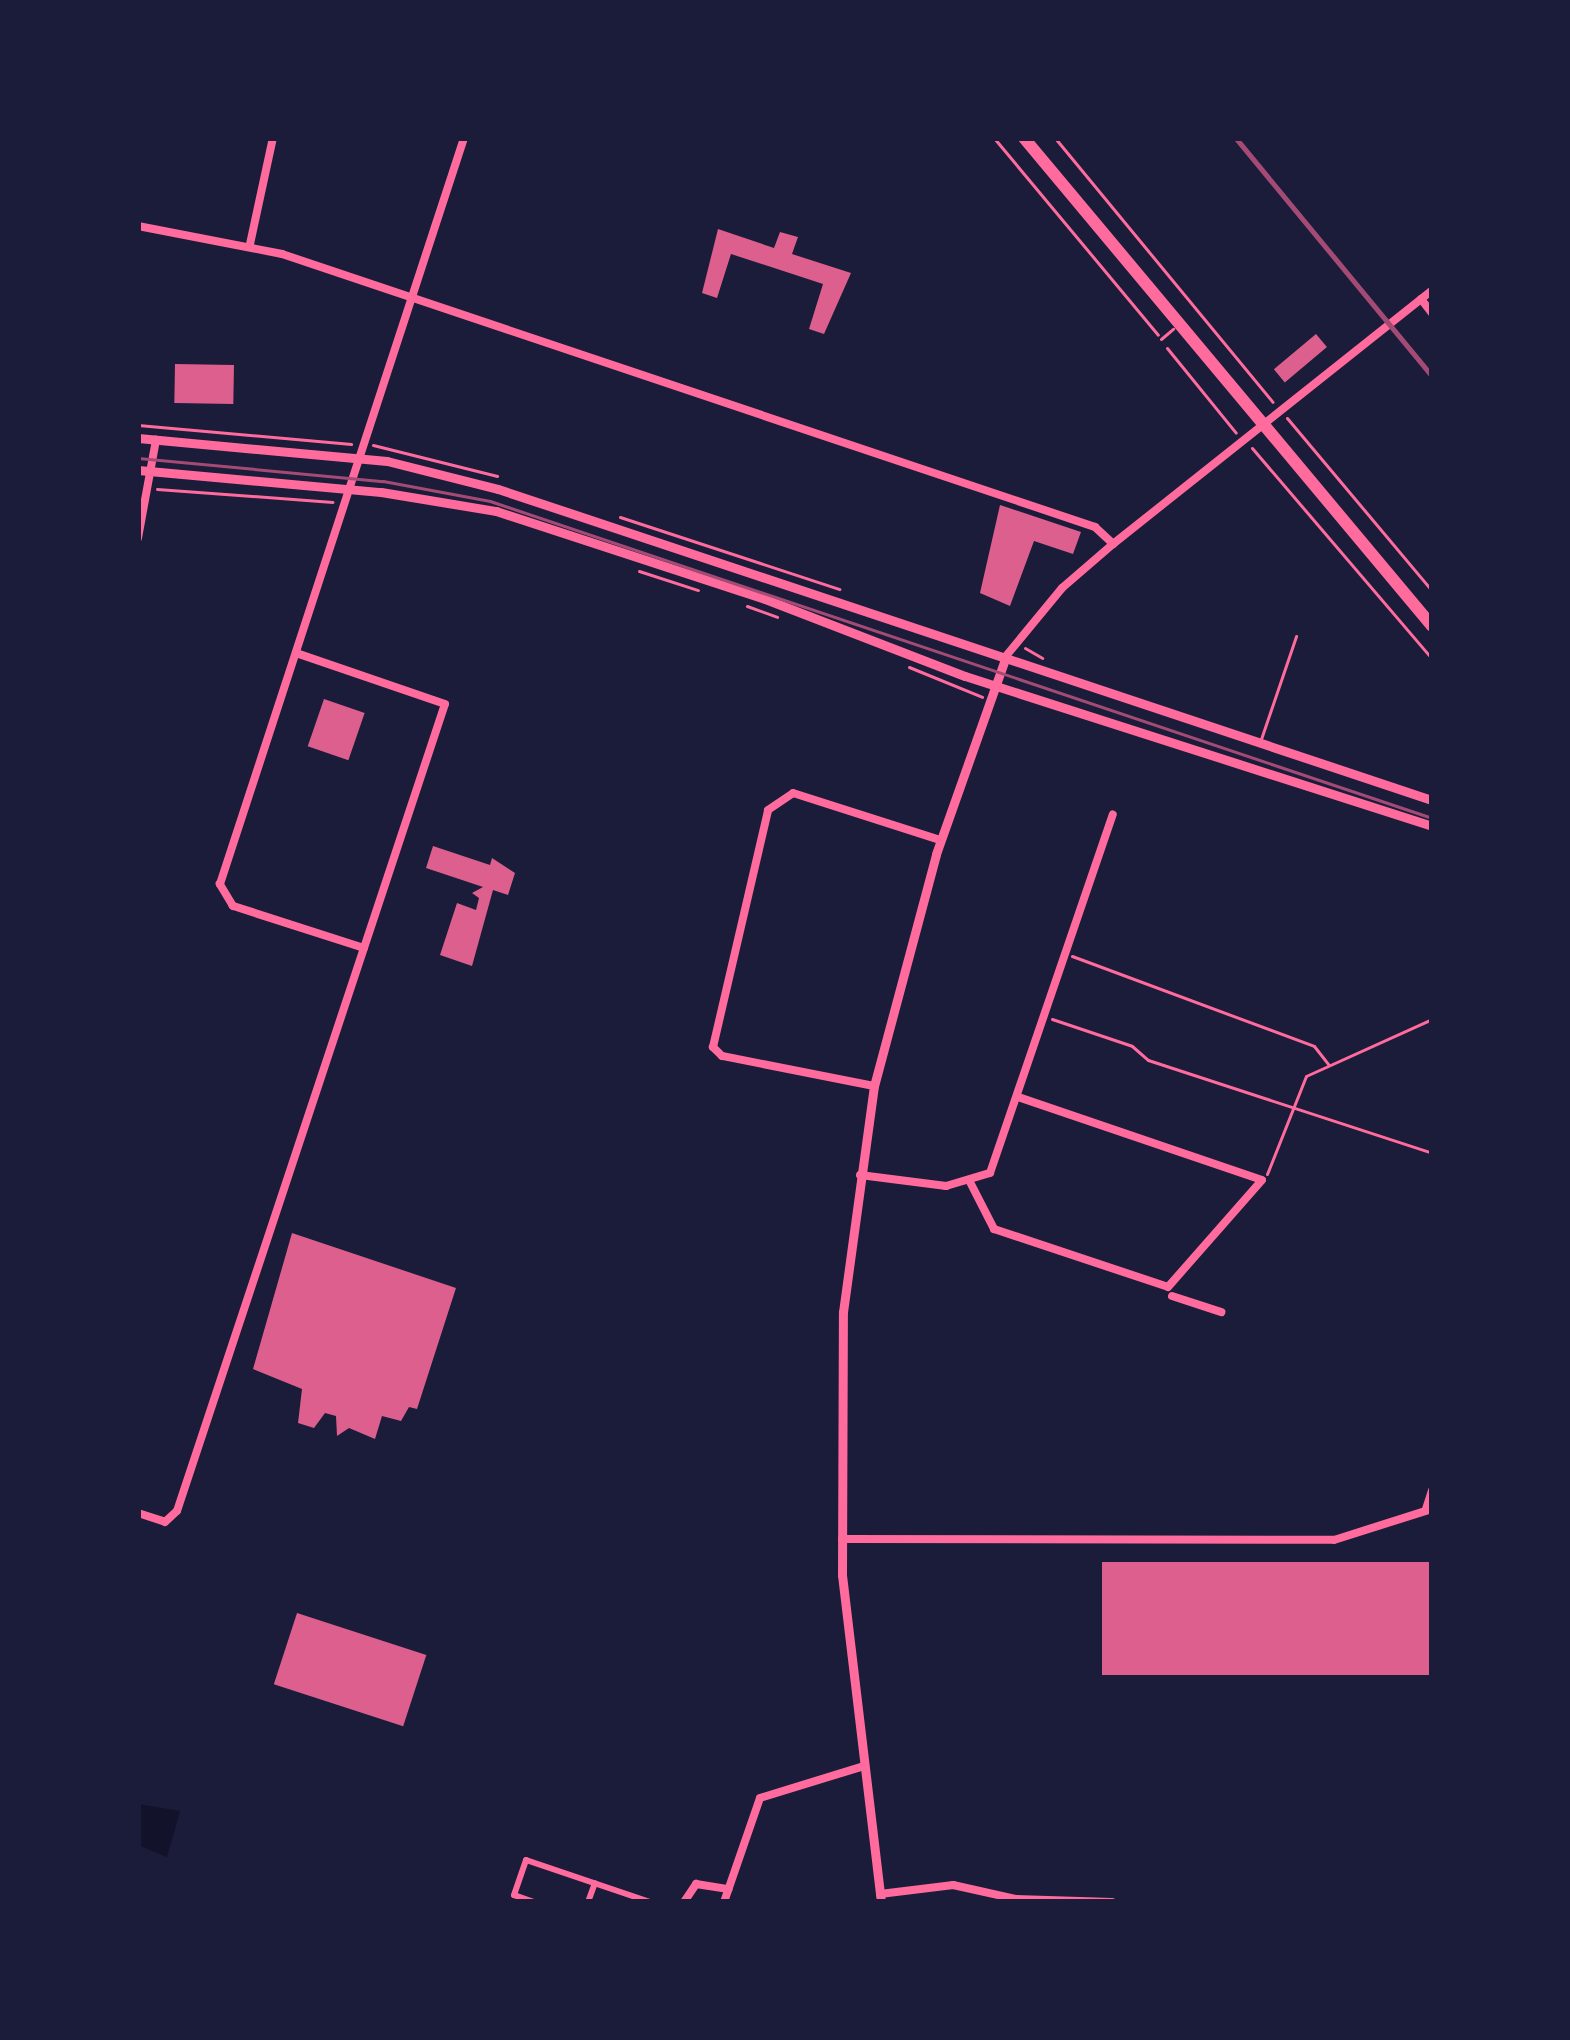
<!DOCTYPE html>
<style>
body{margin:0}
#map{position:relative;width:1570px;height:2040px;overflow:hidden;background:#1b1b3a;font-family:"Asap Condensed",sans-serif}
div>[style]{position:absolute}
.water>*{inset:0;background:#12122b}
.building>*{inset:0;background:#dd5f8e;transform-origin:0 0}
.path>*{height:3px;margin:-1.5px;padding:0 1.5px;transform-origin:1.5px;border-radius:1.5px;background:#ff6b9d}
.service>*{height:3px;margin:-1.5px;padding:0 1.5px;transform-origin:1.5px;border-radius:1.5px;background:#ff6b9d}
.pedestrian>*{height:6px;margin:-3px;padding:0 3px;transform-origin:3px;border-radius:3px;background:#ff6b9d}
.minor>*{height:8px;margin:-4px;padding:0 4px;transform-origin:4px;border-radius:4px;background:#ff6b9d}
.tertiary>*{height:9px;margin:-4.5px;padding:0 4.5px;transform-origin:4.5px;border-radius:4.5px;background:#ff6b9d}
.primary>*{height:12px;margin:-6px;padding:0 6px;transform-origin:6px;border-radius:6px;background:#ff6b9d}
.tram>*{height:3px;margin:-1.5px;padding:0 1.5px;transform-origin:1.5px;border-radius:1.5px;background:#a44b75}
.rail>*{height:4.5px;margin:-2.25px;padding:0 2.25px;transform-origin:2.25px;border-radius:2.25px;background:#a44b75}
span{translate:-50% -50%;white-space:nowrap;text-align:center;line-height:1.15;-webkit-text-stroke:12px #1b1b3a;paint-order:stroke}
.frame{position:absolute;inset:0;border:141px solid #1b1b3a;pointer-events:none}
</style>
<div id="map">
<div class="water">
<div style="clip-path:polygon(138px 1804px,180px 1811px,167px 1857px,138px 1845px)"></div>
</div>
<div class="building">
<div style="clip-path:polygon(718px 229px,774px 248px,780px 232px,798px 237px,792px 254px,851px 273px,824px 334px,809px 329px,823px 284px,731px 254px,717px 298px,702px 293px)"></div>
<div style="left:1316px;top:334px;width:17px;height:55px;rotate:50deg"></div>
<div style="left:175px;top:364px;width:59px;height:39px;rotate:1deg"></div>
<div style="clip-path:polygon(1000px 505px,1081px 532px,1073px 554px,1034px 541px,1010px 606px,980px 593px)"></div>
<div style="left:324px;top:699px;width:43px;height:50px;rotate:19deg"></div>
<div style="clip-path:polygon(433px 846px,490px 865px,492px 858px,515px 873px,508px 895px,493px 890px,472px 966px,440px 955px,457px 903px,476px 910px,479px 898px,472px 893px,483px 887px,426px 868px)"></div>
<div style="clip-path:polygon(292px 1233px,456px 1288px,417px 1409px,409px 1407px,401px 1421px,382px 1416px,375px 1439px,349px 1428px,337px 1436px,336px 1416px,325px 1413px,314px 1428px,298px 1423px,302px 1389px,253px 1369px)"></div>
<div style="left:1432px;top:1562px;width:113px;height:330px;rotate:90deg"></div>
<div style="left:297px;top:1613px;width:136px;height:75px;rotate:18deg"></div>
</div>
<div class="path">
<div style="left:994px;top:138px;width:256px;rotate:50.2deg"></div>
<div style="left:1055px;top:138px;width:342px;rotate:50.5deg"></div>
<div style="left:1167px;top:348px;width:109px;rotate:50.9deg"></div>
<div style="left:1287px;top:418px;width:226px;rotate:50deg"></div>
<div style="left:138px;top:425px;width:214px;rotate:5.1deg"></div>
<div style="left:373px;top:445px;width:128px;rotate:14deg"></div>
<div style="left:1252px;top:448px;width:277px;rotate:49.5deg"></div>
<div style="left:157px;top:489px;width:176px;rotate:4.2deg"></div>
<div style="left:620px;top:517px;width:231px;rotate:18.2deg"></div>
<div style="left:639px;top:571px;width:62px;rotate:17.9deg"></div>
<div style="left:747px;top:606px;width:32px;rotate:20deg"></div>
<div style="left:1025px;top:648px;width:20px;rotate:30deg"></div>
<div style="left:909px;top:667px;width:79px;rotate:22.3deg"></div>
<div style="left:1072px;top:956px;width:258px;rotate:20.4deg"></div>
<div style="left:1314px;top:1046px;width:24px;rotate:52deg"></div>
<div style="left:1052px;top:1019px;width:84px;rotate:18.6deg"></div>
<div style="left:1132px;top:1046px;width:21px;rotate:41deg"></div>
<div style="left:1148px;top:1060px;width:299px;rotate:18.1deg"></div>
<div style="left:1267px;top:1174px;width:105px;rotate:-68.3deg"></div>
<div style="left:1306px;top:1076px;width:138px;rotate:-24.3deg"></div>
</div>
<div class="service">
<div style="left:1161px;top:339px;width:16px;rotate:-40deg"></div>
<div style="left:1260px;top:742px;width:112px;rotate:-71.2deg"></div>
</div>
<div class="pedestrian">
<div style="left:534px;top:1902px;width:21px;rotate:-161deg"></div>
<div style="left:514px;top:1895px;width:37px;rotate:-71deg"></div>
<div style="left:526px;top:1860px;width:131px;rotate:18.7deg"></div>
<div style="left:588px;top:1902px;width:20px;rotate:-70deg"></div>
</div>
<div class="minor">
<div style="left:138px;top:226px;width:147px;rotate:11deg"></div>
<div style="left:282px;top:254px;width:858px;rotate:18.56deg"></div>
<div style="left:1095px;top:527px;width:25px;rotate:43deg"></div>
<div style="left:250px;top:244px;width:108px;rotate:-77.8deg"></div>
<div style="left:1421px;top:299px;width:18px;rotate:52deg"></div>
<div style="left:138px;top:538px;width:100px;rotate:-79.6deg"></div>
<div style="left:1006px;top:656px;width:88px;rotate:-50.5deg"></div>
<div style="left:1062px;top:588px;width:67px;rotate:-40.8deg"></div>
<div style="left:1113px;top:544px;width:408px;rotate:-38.5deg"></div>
<div style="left:364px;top:948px;width:138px;rotate:-162.2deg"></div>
<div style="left:233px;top:906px;width:26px;rotate:-121deg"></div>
<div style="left:220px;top:884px;width:785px;rotate:-71.89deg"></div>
<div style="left:874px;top:1086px;width:155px;rotate:-168.8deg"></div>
<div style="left:722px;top:1056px;width:13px;rotate:-135deg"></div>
<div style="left:713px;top:1047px;width:243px;rotate:-76.9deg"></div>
<div style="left:768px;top:810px;width:30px;rotate:-34deg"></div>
<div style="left:793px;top:793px;width:154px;rotate:17.7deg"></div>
<div style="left:860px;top:1175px;width:87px;rotate:7.3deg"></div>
<div style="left:946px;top:1186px;width:46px;rotate:-16.5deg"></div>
<div style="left:990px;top:1173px;width:379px;rotate:-71.1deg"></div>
<div style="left:970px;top:1182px;width:53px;rotate:62.9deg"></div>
<div style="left:994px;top:1229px;width:183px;rotate:18.4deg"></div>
<div style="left:1168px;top:1287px;width:142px;rotate:-48.7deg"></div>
<div style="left:1262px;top:1180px;width:258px;rotate:-161.2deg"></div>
<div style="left:1172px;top:1296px;width:52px;rotate:18.1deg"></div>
<div style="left:1426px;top:1509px;width:20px;rotate:-72deg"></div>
<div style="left:138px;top:1513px;width:28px;rotate:18deg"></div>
<div style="left:165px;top:1522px;width:16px;rotate:-43deg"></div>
<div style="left:177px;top:1511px;width:850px;rotate:-71.63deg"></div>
<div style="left:445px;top:704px;width:157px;rotate:-161.1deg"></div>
<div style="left:842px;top:1539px;width:492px;rotate:0.1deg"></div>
<div style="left:1334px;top:1540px;width:103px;rotate:-17.6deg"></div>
<div style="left:880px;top:1894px;width:74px;rotate:-7deg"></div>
<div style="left:953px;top:1885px;width:65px;rotate:12.5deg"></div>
<div style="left:1016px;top:1899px;width:96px;rotate:1.8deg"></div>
<div style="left:684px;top:1902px;width:22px;rotate:-56deg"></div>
<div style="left:696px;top:1884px;width:33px;rotate:9deg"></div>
<div style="left:724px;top:1902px;width:110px;rotate:-70.9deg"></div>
<div style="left:760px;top:1798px;width:106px;rotate:-17.1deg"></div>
</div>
<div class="tertiary">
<div style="left:138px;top:438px;width:250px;rotate:5.3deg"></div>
<div style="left:387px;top:461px;width:114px;rotate:14.2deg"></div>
<div style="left:498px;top:489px;width:984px;rotate:18.42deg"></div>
<div style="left:138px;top:470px;width:244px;rotate:5.2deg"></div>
<div style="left:381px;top:492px;width:117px;rotate:9.4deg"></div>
<div style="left:496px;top:511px;width:283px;rotate:18.1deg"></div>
<div style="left:765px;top:599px;width:214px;rotate:21.1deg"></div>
<div style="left:965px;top:676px;width:490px;rotate:17.8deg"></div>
<div style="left:881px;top:1902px;width:329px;rotate:-96.8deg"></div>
<div style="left:842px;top:1575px;width:263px;rotate:-89.8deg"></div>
<div style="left:843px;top:1312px;width:228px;rotate:-82.2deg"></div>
<div style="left:874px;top:1086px;width:240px;rotate:-75deg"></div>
<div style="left:936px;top:854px;width:210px;rotate:-70.5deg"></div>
</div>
<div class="primary">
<div style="left:1024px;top:138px;width:636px;rotate:50.1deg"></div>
</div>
<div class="tram">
<div style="left:138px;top:458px;width:246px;rotate:5.4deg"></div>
<div style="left:383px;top:481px;width:109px;rotate:10.6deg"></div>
<div style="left:490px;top:501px;width:994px;rotate:18.6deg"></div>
</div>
<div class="rail">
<div style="left:1236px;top:138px;width:308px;rotate:50.5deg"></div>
</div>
<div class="frame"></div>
</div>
